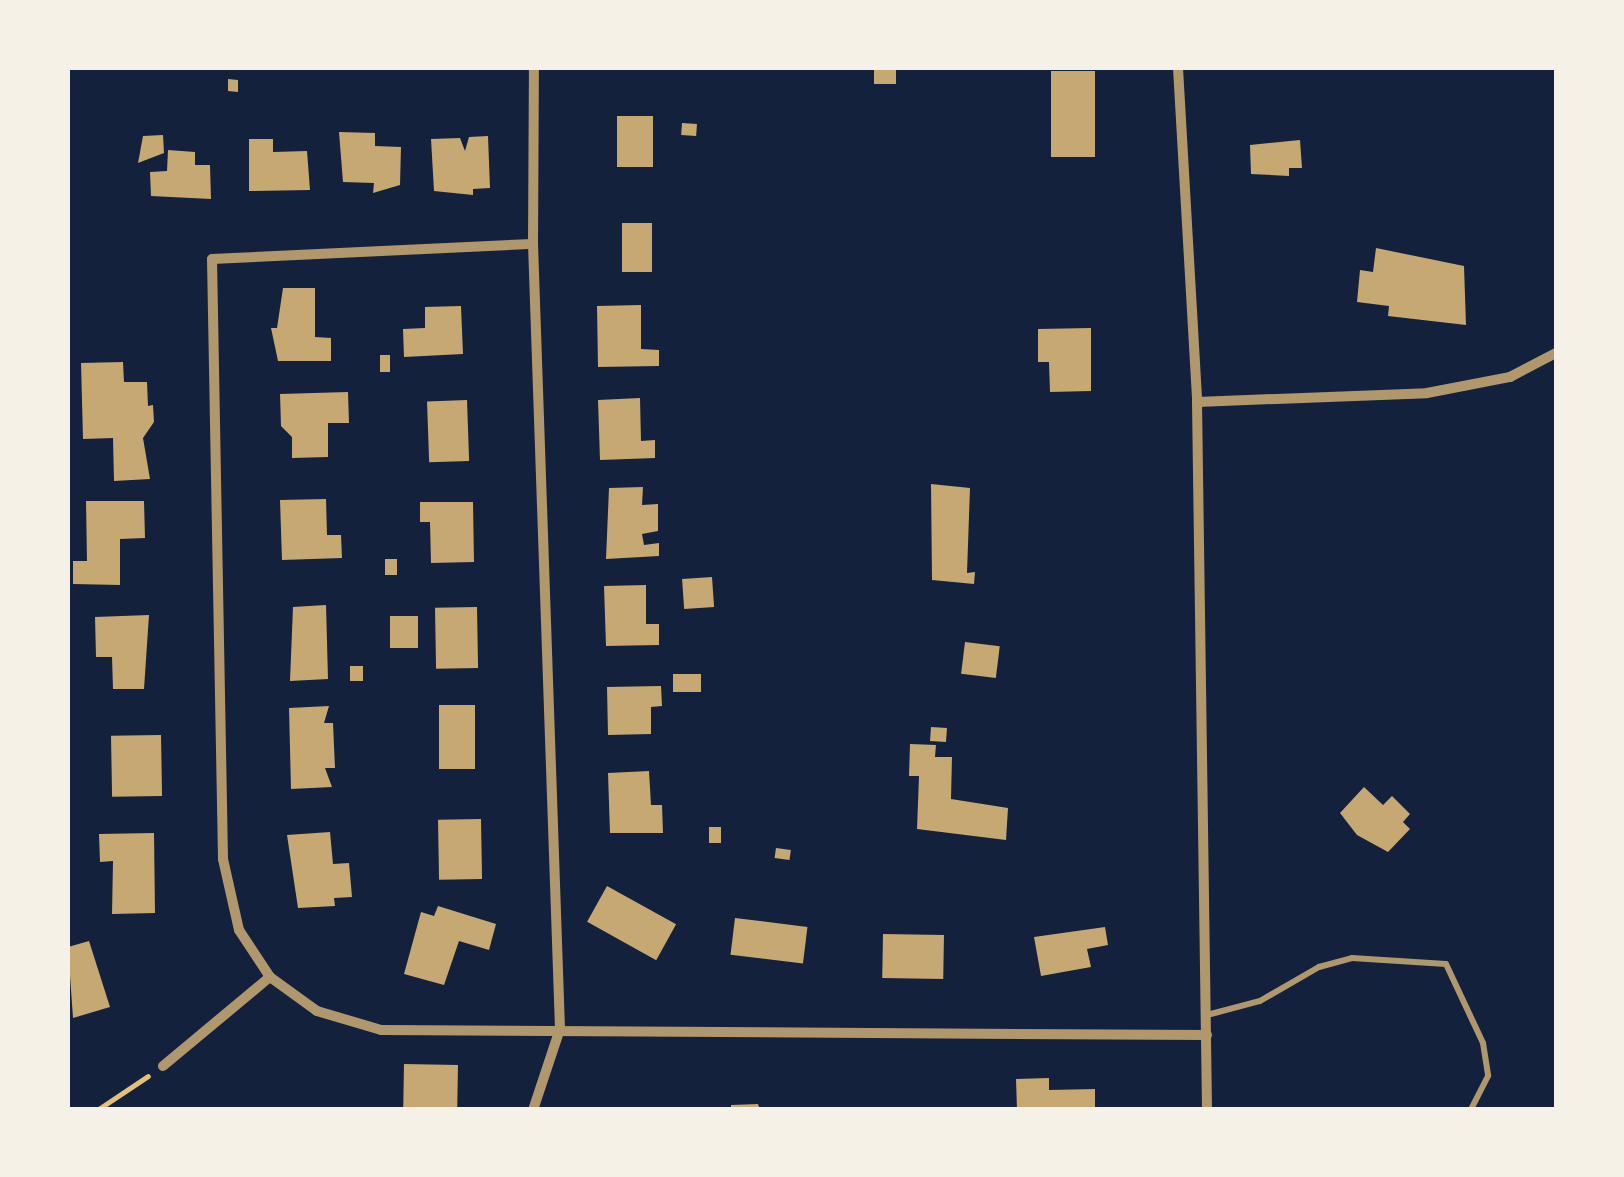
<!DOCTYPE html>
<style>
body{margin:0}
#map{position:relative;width:1624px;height:1177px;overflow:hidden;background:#14213d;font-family:Montserrat,sans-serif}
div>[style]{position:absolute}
.building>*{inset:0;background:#c6a872;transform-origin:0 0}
.path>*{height:5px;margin:-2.5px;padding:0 2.5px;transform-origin:2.5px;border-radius:2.5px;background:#e5c07b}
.service>*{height:6px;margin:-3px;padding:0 3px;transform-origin:3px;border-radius:3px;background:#b1986c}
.minor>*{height:10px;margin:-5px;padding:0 5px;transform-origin:5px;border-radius:5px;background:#b1986c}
span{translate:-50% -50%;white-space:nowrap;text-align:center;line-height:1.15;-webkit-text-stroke:10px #f6f1e7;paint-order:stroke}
.frame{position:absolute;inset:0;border:70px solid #f6f1e7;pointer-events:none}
</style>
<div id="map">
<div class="building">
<div style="left:874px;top:68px;width:22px;height:16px"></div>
<div style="left:1051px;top:71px;width:44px;height:86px"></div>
<div style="clip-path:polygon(228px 79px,238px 80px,238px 92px,228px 91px)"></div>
<div style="left:617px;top:116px;width:36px;height:51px"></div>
<div style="left:682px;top:123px;width:15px;height:12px;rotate:4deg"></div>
<div style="clip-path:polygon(339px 132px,375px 133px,375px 146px,401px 147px,400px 185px,373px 193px,374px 183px,343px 182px)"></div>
<div style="clip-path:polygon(163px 135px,164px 153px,138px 163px,143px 136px)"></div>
<div style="clip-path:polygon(488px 136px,490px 188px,473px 189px,473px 195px,434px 191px,431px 139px,460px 138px,465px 151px,469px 137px)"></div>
<div style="clip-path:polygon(249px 139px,273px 139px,273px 152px,307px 151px,310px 190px,249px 191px)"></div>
<div style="clip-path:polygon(1300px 140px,1302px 168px,1289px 168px,1289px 176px,1251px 174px,1250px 145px)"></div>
<div style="clip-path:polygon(168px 150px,195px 152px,195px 165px,210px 165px,211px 199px,151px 196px,150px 172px,167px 171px)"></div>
<div style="left:622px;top:223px;width:30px;height:49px"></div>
<div style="clip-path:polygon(1376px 248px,1464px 266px,1466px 325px,1388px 316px,1389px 306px,1357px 302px,1360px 270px,1373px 272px)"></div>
<div style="clip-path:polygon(283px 288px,315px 288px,315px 337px,331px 338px,331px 361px,278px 361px,271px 328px,277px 328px)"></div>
<div style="clip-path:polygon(641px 305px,641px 349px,659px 350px,659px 366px,598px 367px,597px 306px)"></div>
<div style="clip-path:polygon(461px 306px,463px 354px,404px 357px,403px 329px,425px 328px,425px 307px)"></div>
<div style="clip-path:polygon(1091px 328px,1091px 391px,1050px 392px,1049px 362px,1038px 362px,1038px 329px)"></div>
<div style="left:380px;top:355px;width:10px;height:17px"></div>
<div style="clip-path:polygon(123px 362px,124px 382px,147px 382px,148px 406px,153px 405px,154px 422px,143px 438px,150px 479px,114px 481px,113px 438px,83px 439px,81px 363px)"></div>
<div style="clip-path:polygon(348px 392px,349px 423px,328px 423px,328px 457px,292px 458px,292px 437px,281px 426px,280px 394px)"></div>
<div style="clip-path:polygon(640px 398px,641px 441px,655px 440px,655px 458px,600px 460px,598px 400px)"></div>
<div style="left:467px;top:400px;width:61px;height:40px;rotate:88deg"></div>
<div style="clip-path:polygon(931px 484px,970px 488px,967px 573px,975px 572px,974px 584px,932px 580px)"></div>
<div style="clip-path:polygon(643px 487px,642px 505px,658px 504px,658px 531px,642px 534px,644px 545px,659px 543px,659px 556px,606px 559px,609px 488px)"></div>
<div style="clip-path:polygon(326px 499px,327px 535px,341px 535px,342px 558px,282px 560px,280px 500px)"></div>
<div style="clip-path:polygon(86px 501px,144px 501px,145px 538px,120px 539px,120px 585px,73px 584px,73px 561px,87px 561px)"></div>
<div style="clip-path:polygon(420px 502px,473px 502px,474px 562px,431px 563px,430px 522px,420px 522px)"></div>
<div style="left:385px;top:559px;width:12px;height:16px"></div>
<div style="left:712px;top:577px;width:30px;height:30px;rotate:86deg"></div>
<div style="clip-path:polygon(646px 585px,646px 624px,659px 624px,659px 645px,606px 646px,604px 586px)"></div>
<div style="clip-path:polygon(326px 605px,328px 679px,290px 681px,293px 607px)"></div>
<div style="left:477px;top:607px;width:61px;height:42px;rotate:89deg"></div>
<div style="clip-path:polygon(149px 615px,144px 689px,113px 689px,112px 657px,96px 657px,95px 617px)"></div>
<div style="left:418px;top:616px;width:32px;height:28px;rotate:90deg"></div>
<div style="left:965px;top:642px;width:35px;height:32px;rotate:7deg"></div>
<div style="left:350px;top:666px;width:13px;height:15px"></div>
<div style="left:673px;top:674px;width:28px;height:18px"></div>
<div style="clip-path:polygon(661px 686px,662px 706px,651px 707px,651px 734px,608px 735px,607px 687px)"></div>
<div style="left:439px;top:705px;width:36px;height:64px"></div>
<div style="clip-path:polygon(329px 706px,324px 723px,333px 723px,335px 768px,325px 768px,332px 787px,291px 789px,289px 708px)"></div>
<div style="left:931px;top:727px;width:16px;height:14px;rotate:4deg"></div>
<div style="left:161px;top:735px;width:61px;height:50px;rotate:89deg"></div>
<div style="clip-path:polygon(910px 744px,936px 745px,935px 757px,952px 757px,951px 799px,1008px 808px,1006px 840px,917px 829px,919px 776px,909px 776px)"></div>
<div style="clip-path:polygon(649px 771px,651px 805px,662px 805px,663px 833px,610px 833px,608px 773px)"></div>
<div style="clip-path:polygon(1364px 787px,1383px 805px,1392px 796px,1410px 814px,1403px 822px,1410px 829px,1388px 852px,1357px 835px,1340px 813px)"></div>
<div style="left:481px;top:819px;width:60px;height:43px;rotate:89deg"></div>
<div style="left:709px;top:827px;width:12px;height:16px"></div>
<div style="clip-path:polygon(330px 832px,333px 864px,349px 863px,352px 897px,334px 898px,335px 906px,298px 908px,287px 835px)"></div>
<div style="clip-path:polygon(154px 833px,155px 913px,112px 914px,113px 861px,100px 862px,99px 834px)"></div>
<div style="left:776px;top:848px;width:15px;height:10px;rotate:8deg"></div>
<div style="left:607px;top:886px;width:79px;height:41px;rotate:29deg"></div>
<div style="clip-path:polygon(438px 906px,496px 924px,489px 950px,459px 941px,444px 985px,404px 974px,421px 912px,434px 916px)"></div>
<div style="left:735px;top:918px;width:73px;height:37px;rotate:7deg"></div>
<div style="clip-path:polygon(1105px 927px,1108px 945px,1087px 949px,1091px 967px,1041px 976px,1034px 937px)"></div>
<div style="left:883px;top:934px;width:61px;height:44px;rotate:1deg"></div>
<div style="clip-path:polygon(89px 941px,110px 1007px,73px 1018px,68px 947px)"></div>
<div style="left:404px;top:1064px;width:54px;height:46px;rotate:1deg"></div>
<div style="clip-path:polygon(1049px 1078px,1049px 1090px,1095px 1089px,1095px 1110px,1017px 1110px,1016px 1079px)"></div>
<div style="clip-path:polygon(758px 1104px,760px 1110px,731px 1110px,731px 1105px)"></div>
</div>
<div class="path">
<div style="left:97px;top:1110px;width:61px;rotate:-33.7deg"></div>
</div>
<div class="service">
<div style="left:1207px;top:1015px;width:55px;rotate:-14.8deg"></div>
<div style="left:1260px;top:1001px;width:68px;rotate:-30deg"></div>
<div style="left:1319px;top:967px;width:34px;rotate:-15deg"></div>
<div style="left:1352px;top:958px;width:94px;rotate:3.7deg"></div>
<div style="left:1446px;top:964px;width:87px;rotate:64.9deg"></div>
<div style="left:1483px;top:1043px;width:33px;rotate:81deg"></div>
<div style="left:1488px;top:1076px;width:38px;rotate:117deg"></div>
</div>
<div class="minor">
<div style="left:1178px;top:68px;width:335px;rotate:86.7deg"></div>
<div style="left:1197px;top:402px;width:708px;rotate:89.19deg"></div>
<div style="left:1197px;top:402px;width:230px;rotate:-2.2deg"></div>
<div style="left:1427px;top:393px;width:85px;rotate:-10.9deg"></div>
<div style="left:1510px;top:377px;width:52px;rotate:-27.6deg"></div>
<div style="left:270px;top:977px;width:56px;rotate:-123.4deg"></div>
<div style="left:239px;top:930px;width:73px;rotate:-102.7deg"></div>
<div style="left:223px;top:859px;width:600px;rotate:-91.05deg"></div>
<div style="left:212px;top:259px;width:321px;rotate:-2.7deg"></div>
<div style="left:163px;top:1066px;width:139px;rotate:-39.8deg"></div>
<div style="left:270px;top:977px;width:58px;rotate:35.9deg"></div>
<div style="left:317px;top:1011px;width:67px;rotate:16.5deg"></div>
<div style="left:381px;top:1030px;width:826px;rotate:0.35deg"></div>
<div style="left:533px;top:1110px;width:85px;rotate:-71.6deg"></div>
<div style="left:560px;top:1029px;width:785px;rotate:-91.97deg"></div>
<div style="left:533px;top:244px;width:176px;rotate:-89.7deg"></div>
</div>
<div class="frame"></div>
</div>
